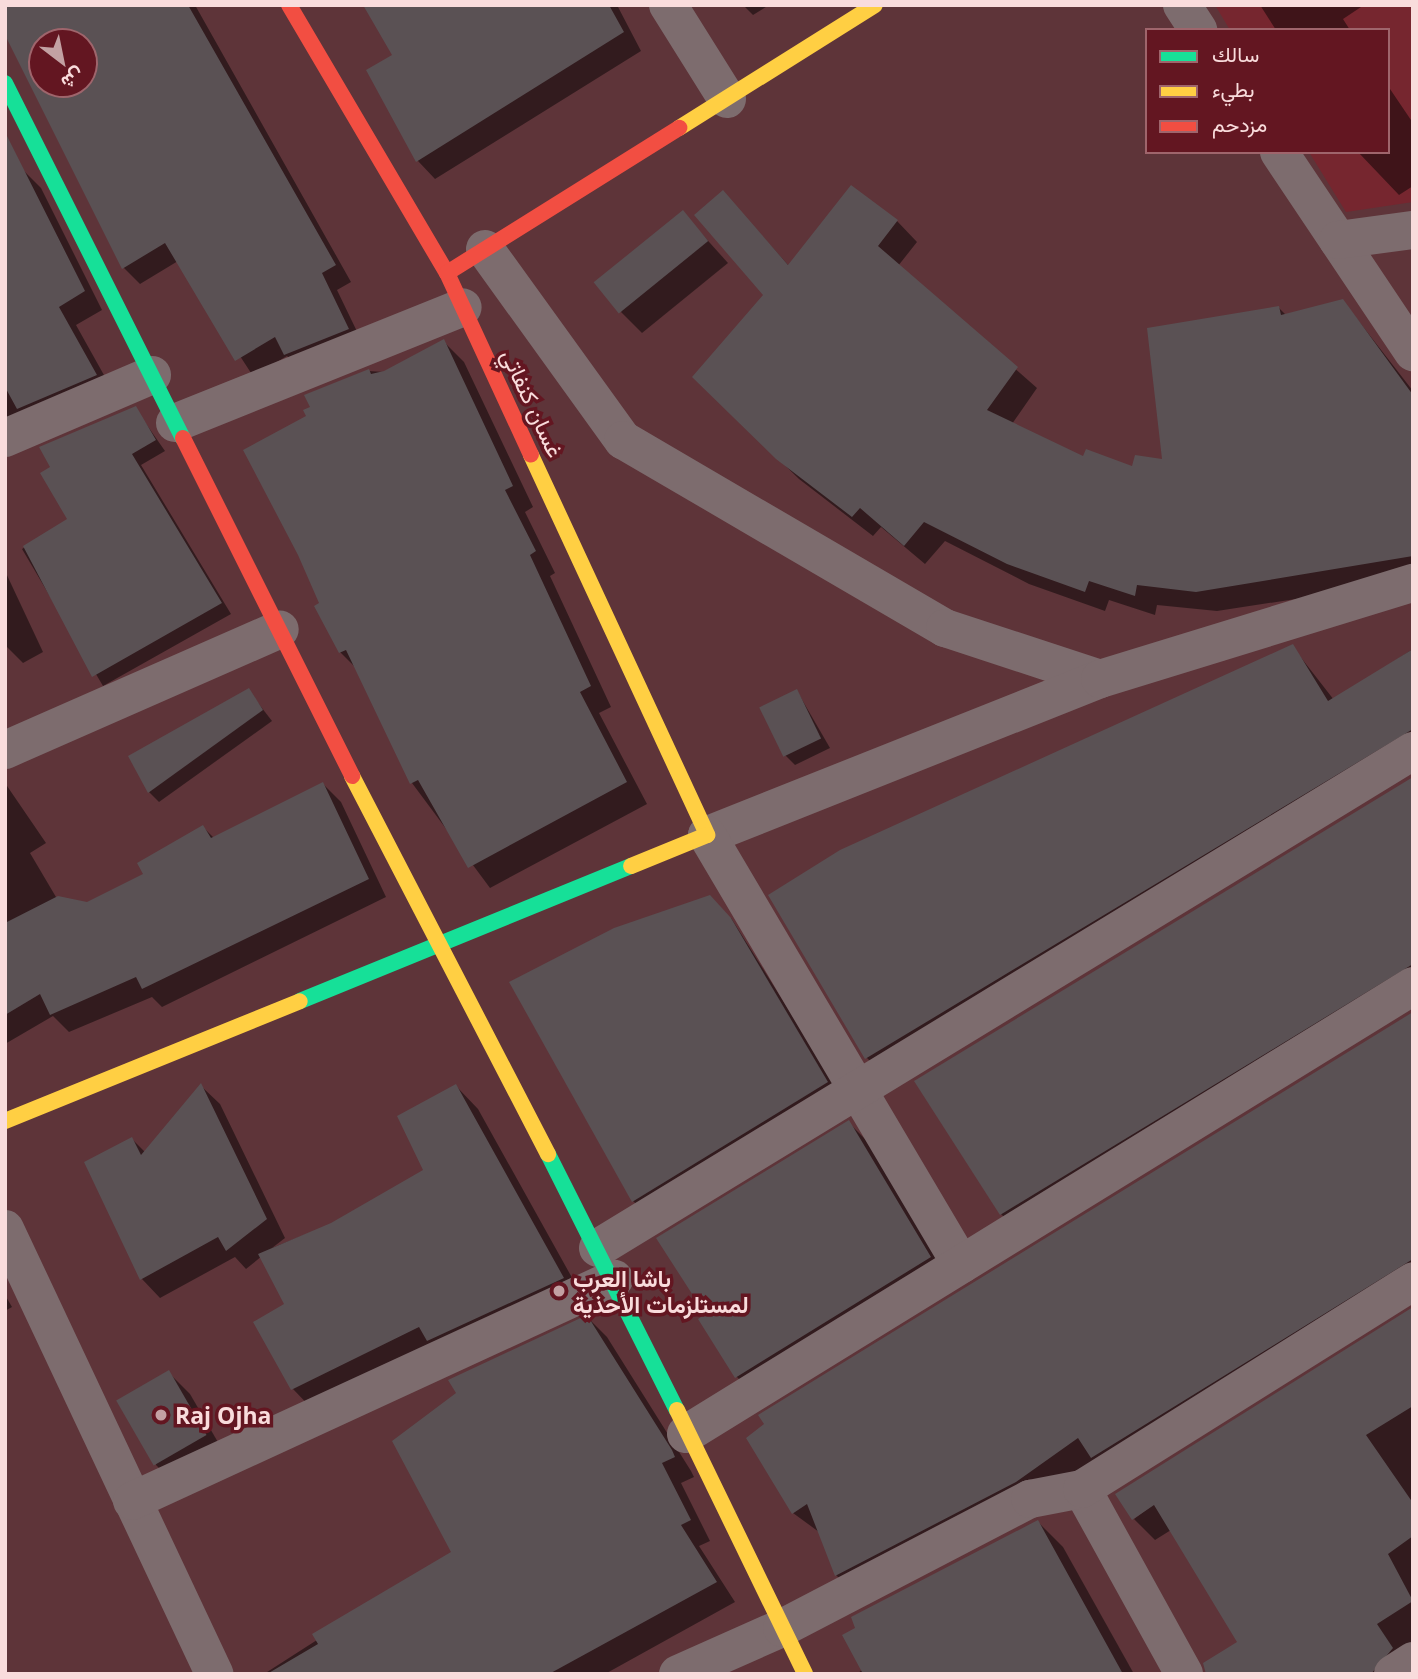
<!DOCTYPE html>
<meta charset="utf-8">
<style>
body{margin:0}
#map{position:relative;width:1418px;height:1679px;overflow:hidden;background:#5e3439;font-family:"Open Sans",Vazirmatn,sans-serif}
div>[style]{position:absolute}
.built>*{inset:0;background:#76262f}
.shadow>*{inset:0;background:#0007}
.building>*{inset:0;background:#5a5154;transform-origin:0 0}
.street>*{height:38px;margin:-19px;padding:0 19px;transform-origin:19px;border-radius:19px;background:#7d6c6e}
.fast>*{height:16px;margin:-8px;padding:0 8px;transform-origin:8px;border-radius:8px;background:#16e098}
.slow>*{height:16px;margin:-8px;padding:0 8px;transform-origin:8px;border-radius:8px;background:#ffcf43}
.jam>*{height:16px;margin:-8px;padding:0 8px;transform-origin:8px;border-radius:8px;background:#f24e42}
.dots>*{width:19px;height:19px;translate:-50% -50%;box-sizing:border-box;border:4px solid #631621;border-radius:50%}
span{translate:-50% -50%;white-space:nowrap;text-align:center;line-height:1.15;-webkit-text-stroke:7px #631621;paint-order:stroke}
.street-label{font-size:23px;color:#f9dcdc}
.poi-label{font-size:23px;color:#f9dcdc;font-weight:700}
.left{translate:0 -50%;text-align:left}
.frame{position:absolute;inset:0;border:7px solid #f9dcdc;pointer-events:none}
.legend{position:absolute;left:1145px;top:28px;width:245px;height:126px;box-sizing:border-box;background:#631621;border:2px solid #9f656c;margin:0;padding:9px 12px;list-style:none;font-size:21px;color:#f9dcdc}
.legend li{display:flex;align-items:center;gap:14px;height:35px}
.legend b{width:35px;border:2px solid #9f656c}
.north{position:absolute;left:28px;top:28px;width:70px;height:70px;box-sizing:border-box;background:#631621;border:2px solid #9f656c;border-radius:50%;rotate:148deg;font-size:19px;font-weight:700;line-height:28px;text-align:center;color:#f9dcdc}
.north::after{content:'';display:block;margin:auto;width:24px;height:32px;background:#c3a1a3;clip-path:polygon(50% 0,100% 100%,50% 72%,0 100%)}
</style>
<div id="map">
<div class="built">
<div style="clip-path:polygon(1215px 5px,1413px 5px,1413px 202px,1346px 212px,1309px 152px,1388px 152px,1388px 30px,1230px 30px)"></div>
</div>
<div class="shadow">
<div style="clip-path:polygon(5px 5px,195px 5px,351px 282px,337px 290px,364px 346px,302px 371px,287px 356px,253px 376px,178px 261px,140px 284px,124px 268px,42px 84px,84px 84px,84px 42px,42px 42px,42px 84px)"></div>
<div style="clip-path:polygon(365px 5px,617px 5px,641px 51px,435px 179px,418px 161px,369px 71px,394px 56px)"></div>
<div style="clip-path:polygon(743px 5px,769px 5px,753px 15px)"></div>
<div style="clip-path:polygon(1260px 5px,1364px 5px,1343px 19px,1350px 30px,1276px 30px)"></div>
<div style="clip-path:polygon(1388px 86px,1413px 123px,1413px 186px,1399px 195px,1358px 152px,1388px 152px)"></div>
<div style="clip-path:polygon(22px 169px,41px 188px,102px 310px,76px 325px,114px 393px,5px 426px,5px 180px)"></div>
<div style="clip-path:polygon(723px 192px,789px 266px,897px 221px,917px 242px,898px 266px,1037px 388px,1012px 424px,1084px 458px,1133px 468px,1164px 461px,1279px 308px,1286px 315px,1343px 301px,1413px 391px,1413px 581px,1217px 611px,1157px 605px,1155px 615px,1109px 600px,1105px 611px,1029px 584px,945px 541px,925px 564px,881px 527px,873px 536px,799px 479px,694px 377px,766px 295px)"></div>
<div style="clip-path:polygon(683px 213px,728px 263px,642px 333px,621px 312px)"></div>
<div style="clip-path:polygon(443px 341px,464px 362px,533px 507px,525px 512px,555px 573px,550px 576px,611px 707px,599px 713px,647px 804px,490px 888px,412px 783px,358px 670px,340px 652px,322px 604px,309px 417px,368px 371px,385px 372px)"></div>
<div style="clip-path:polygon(135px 408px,165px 451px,141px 465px,231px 614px,103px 686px,22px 549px,69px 519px)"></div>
<div style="clip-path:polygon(5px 571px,43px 652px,23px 663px,5px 645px)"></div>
<div style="clip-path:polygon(1292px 646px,1334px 700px,1413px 649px,1413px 761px,889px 1080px,867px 1058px,770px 896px)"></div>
<div style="clip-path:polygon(248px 690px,272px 721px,159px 802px,149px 792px)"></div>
<div style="clip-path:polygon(797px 691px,830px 748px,795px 765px,785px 755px)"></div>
<div style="clip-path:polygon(1413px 779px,1413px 996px,1023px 1236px,1001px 1214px)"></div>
<div style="clip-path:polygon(5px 783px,46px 843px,30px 853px,56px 897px,87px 903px,146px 875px,203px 827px,214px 838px,323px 784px,341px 802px,386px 897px,162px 1007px,152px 997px,69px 1032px,53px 1016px,5px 1044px)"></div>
<div style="clip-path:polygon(731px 918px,848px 1104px,654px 1221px,633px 1201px)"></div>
<div style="clip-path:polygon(1413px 1014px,1413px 1291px,858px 1597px,836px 1575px,819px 1532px,793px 1513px)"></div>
<div style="clip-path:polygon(201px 1086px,220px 1104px,285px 1238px,272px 1248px,332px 1224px,426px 1170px,456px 1086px,478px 1109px,585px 1301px,315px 1412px,293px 1389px,255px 1322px,286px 1304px,262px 1256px,246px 1269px,235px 1257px,160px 1298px,142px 1279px,132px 1139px,145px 1152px)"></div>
<div style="clip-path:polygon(849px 1123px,869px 1143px,950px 1278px,757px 1397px,737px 1377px,708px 1315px)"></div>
<div style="clip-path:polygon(5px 1295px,12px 1307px,5px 1311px)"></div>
<div style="clip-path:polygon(1413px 1309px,1413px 1673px,1225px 1674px,1239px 1643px,1171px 1530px,1155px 1540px,1134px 1519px)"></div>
<div style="clip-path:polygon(587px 1317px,607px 1337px,691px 1471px,694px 1477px,681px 1483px,710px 1541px,699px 1546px,735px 1602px,605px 1674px,264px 1674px,454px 1552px)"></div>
<div style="clip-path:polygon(169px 1373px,190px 1394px,226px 1456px,177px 1486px,156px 1465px)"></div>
<div style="clip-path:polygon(1038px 1522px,1063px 1547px,1134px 1674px,857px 1674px)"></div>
</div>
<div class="building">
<div style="clip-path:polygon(evenodd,5px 5px,188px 5px,336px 265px,322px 273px,349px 329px,284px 355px,275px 337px,235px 361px,165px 243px,122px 269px,5px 35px,5px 5px,42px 42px,84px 42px,84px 84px,42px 84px,42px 42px)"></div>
<div style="clip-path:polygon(363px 5px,609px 5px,624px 32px,416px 162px,366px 70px,392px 55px)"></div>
<div style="clip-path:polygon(7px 136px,85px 291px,59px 307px,97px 375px,17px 409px,5px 387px)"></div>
<div style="clip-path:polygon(851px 185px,898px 220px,878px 246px,1018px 367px,987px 410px,1083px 456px,1086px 449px,1132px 466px,1135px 455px,1162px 459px,1147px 328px,1279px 306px,1281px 315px,1343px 299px,1413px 395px,1413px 556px,1196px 592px,1137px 585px,1135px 596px,1089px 581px,1085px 592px,1007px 564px,924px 522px,904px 546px,860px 508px,852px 517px,776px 459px,692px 377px,763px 295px,694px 215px,723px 190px,788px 265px)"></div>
<div style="left:683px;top:210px;width:40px;height:115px;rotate:51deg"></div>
<div style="clip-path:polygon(444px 339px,513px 486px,505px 490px,536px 551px,530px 555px,591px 686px,580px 692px,627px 782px,468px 868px,418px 780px,410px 784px,346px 650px,339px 653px,314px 606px,319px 603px,298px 555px,243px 450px,306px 416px,303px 410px,310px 407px,304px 395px,369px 369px,371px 374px,384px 371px)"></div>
<div style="clip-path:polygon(136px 406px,156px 440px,132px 454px,222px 603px,92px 677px,23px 546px,67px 519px,40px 473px,50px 467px,39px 447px)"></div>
<div style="clip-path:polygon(1293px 644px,1328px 701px,1413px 649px,1413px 729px,865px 1059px,768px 895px,840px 850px)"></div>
<div style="clip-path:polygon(249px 688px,263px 710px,148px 793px,128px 756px)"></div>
<div style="left:797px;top:689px;width:55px;height:42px;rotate:64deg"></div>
<div style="clip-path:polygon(1413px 777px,1413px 964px,1000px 1215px,914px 1081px)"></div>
<div style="clip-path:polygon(323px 782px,369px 879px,142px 989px,136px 977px,50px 1015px,40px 994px,5px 1015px,5px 923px,58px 896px,87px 902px,143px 874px,137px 863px,203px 825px,211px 838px)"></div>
<div style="clip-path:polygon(710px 895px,731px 918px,828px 1082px,632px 1202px,509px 982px,614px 928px)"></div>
<div style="clip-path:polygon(1413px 1012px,1413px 1259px,1091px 1458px,1078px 1438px,1016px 1482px,835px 1576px,807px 1504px,792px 1514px,746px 1438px,764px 1424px,758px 1415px)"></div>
<div style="clip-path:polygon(201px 1083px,267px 1219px,226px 1251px,218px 1237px,140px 1280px,84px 1162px,132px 1137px,141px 1155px)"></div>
<div style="clip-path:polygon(456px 1084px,564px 1278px,427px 1341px,419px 1327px,291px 1390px,253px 1322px,284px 1304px,258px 1254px,331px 1223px,423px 1170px,397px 1116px)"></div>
<div style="clip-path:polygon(849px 1120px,931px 1257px,735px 1378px,698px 1319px,705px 1314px,656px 1238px)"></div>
<div style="clip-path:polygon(1413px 1307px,1413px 1406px,1366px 1435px,1413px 1503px,1413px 1536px,1388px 1554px,1413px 1601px,1377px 1624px,1393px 1648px,1371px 1674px,1206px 1674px,1203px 1663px,1237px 1642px,1154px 1505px,1132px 1520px,1115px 1494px)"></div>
<div style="clip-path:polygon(587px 1315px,672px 1450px,675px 1457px,662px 1463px,691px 1520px,681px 1525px,717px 1582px,549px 1674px,267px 1674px,318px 1644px,312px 1634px,451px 1552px,392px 1441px,456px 1393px,448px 1380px)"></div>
<div style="left:169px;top:1370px;width:75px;height:61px;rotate:60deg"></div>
<div style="clip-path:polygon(1038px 1520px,1123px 1674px,863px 1674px,842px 1635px,855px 1628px,851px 1617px)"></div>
</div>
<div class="street">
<div style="left:668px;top:5px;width:111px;rotate:57.9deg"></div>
<div style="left:1182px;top:5px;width:30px;rotate:57deg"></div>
<div style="left:1279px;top:152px;width:241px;rotate:56.2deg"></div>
<div style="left:1338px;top:240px;width:76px;rotate:-7.6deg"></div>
<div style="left:485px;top:249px;width:236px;rotate:54.2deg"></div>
<div style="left:623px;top:440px;width:373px;rotate:30.3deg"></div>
<div style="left:945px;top:628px;width:163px;rotate:18.2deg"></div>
<div style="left:1100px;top:679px;width:423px;rotate:158.3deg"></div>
<div style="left:707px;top:835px;width:499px;rotate:59.4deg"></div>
<div style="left:175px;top:423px;width:310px;rotate:-21.9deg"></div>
<div style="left:5px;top:438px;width:160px;rotate:-23.2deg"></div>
<div style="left:1100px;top:679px;width:327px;rotate:-17.1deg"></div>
<div style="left:5px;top:750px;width:300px;rotate:-23.7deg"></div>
<div style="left:5px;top:1229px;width:492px;rotate:64.8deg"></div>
<div style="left:598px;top:1248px;width:955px;rotate:-31.38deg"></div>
<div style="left:686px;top:1434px;width:854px;rotate:-31.64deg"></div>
<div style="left:1082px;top:1489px;width:211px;rotate:61.1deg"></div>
<div style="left:132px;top:1501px;width:531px;rotate:-24.73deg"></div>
<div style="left:678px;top:1674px;width:114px;rotate:-23.9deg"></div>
<div style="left:782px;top:1628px;width:280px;rotate:-27.5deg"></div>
<div style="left:1030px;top:1499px;width:53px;rotate:-10.9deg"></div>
<div style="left:1082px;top:1489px;width:391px;rotate:-32.1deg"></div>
<div style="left:1393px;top:1674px;width:24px;rotate:-33deg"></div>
</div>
<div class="fast">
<div style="left:5px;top:83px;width:397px;rotate:63.4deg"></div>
<div style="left:300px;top:1001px;width:357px;rotate:-22.2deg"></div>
<div style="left:548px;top:1154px;width:287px;rotate:63.3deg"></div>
</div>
<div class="slow">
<div style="left:679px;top:128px;width:231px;rotate:-32.1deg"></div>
<div style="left:531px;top:455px;width:419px;rotate:65.1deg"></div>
<div style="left:707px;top:835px;width:82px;rotate:157.8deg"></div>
<div style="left:352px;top:776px;width:426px;rotate:62.6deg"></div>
<div style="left:5px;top:1121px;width:318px;rotate:-22.1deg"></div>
<div style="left:677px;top:1410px;width:293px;rotate:64.1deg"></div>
</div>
<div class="jam">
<div style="left:289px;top:5px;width:311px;rotate:59.5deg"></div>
<div style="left:447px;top:273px;width:200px;rotate:65.2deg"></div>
<div style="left:447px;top:273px;width:274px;rotate:-32deg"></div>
<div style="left:183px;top:438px;width:378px;rotate:63.4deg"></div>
</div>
<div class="dots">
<div style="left:559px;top:1291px;background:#c3a1a3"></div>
<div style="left:161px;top:1415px;background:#c3a1a3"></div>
</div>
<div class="street-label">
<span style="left:533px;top:403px;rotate:65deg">غسان كنفاتي</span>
</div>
<div class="poi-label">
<span class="left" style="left:573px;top:1291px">باشا العرب<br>لمستلزمات الأحذية</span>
<span class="left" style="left:175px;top:1415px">Raj Ojha</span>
</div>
<div class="frame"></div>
<ul class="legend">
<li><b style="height:9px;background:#16e098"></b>سالك</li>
<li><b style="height:9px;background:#ffcf43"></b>بطيء</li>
<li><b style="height:9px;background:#f24e42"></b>مزدحم</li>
</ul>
<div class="north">ش</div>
</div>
